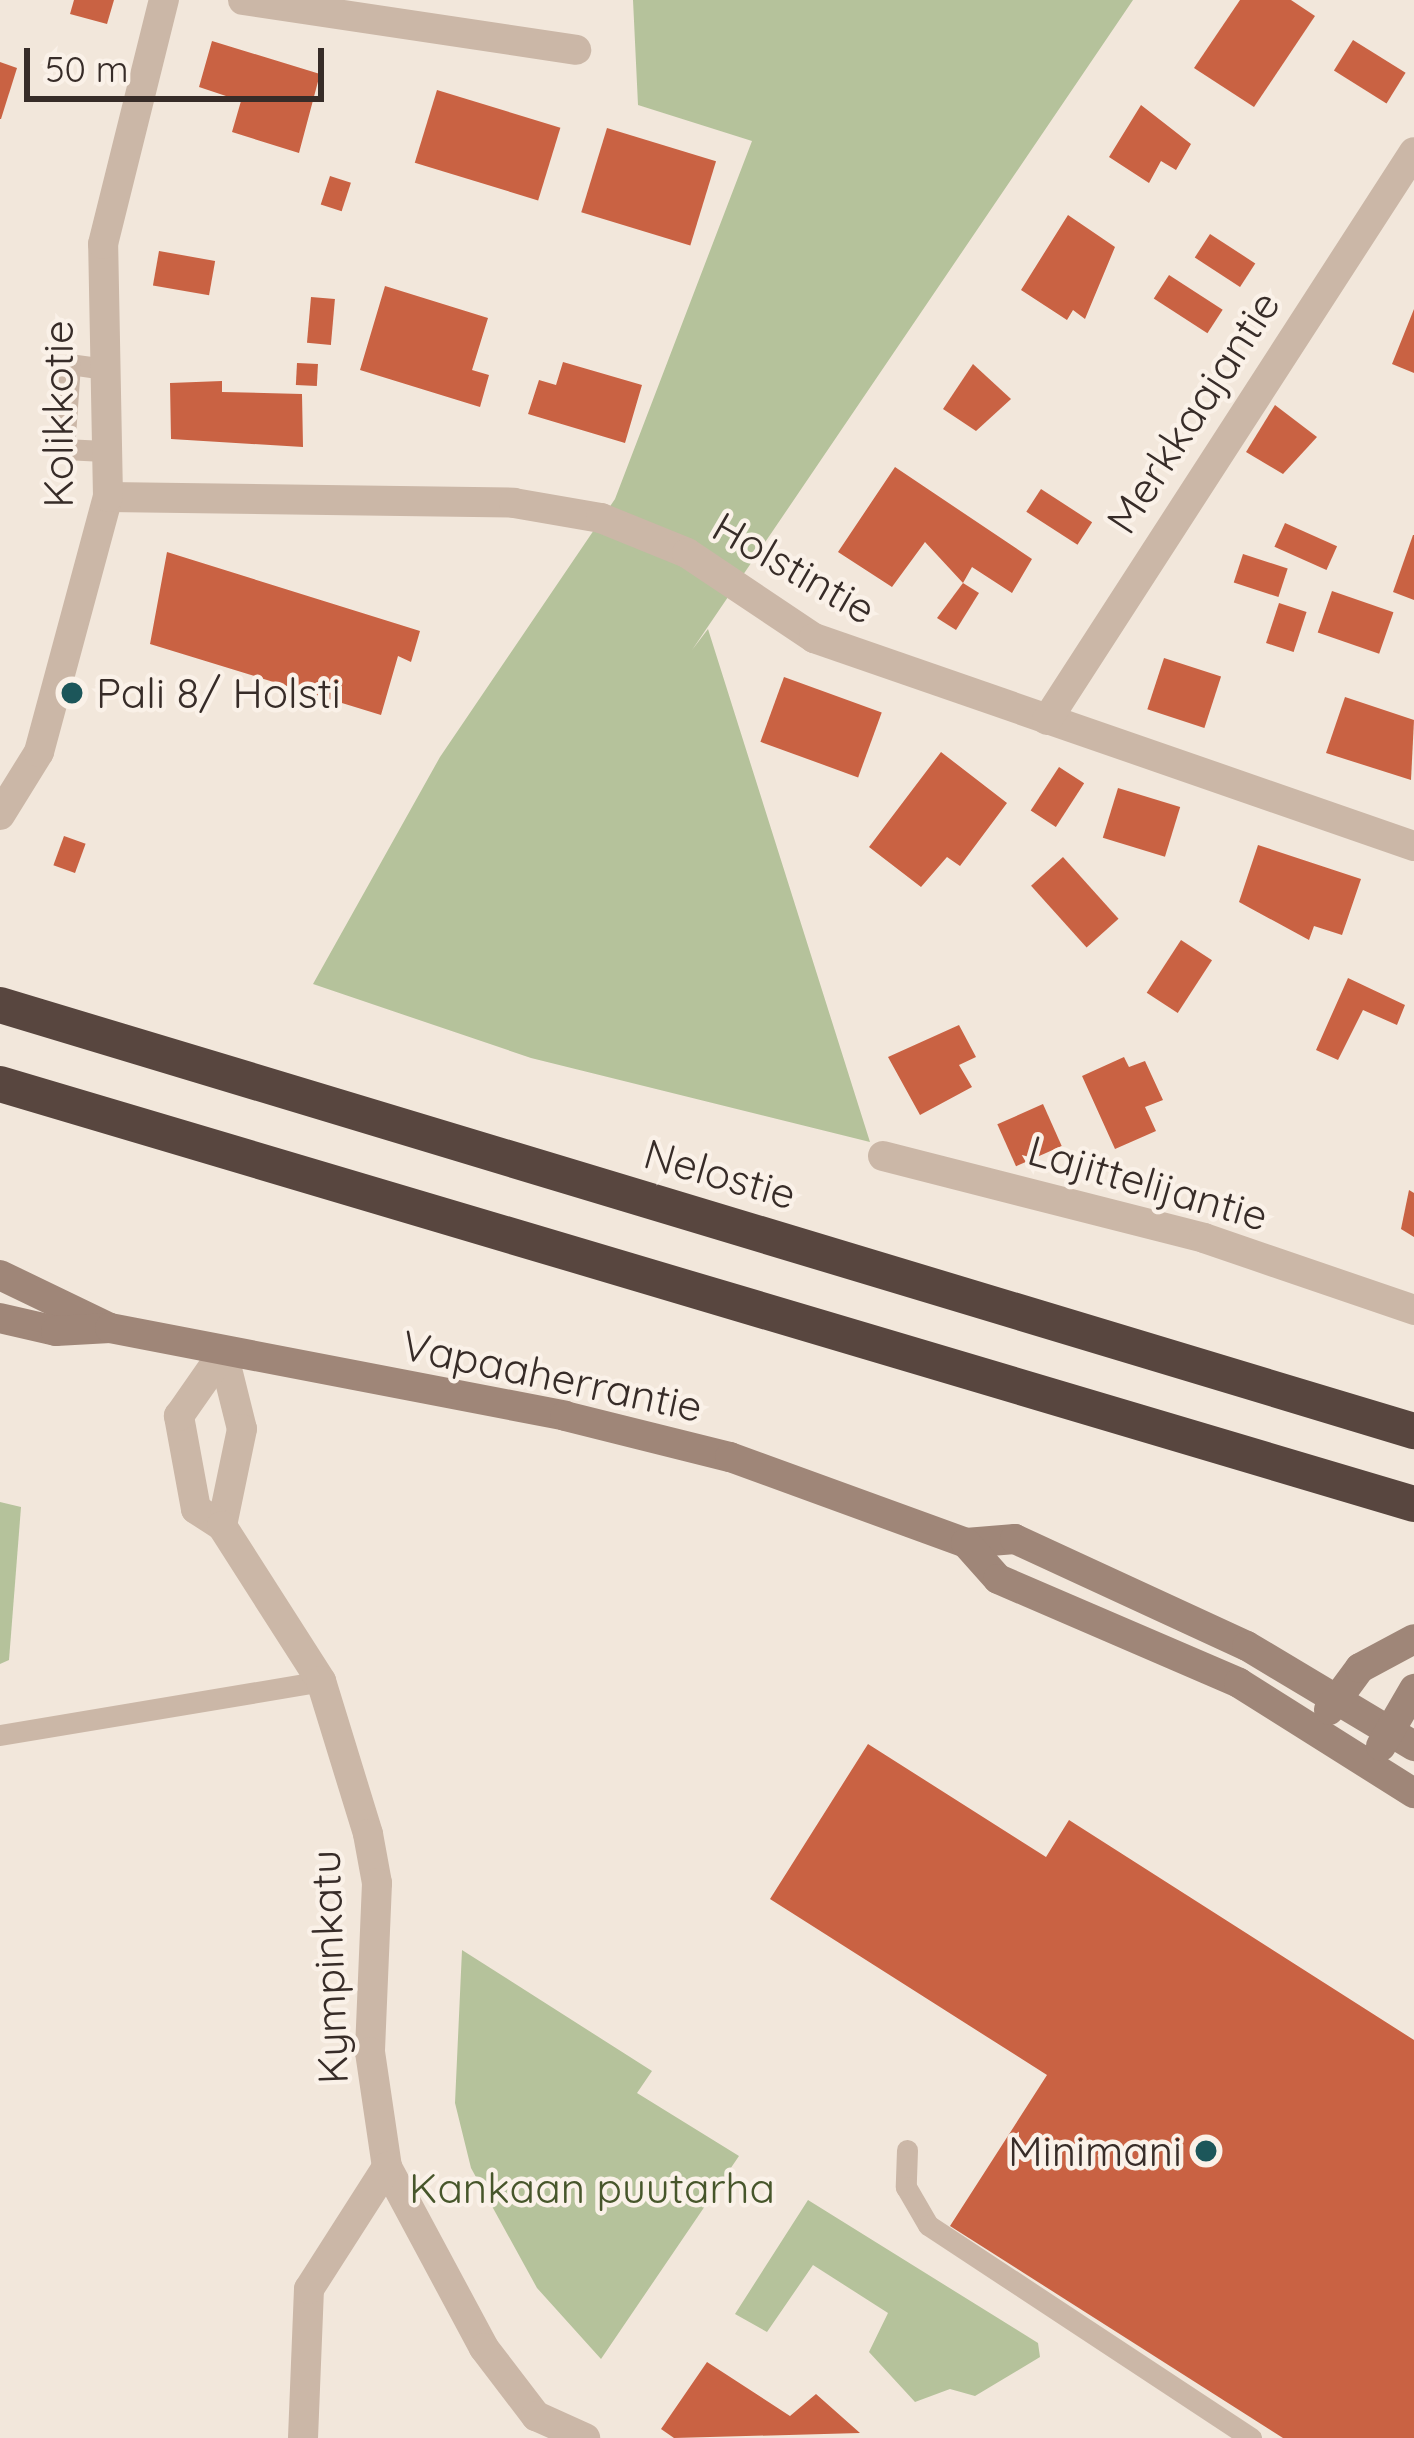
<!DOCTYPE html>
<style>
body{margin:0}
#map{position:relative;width:1414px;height:2438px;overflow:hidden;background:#f2e7db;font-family:Quicksand,sans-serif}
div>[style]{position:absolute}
.green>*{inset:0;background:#b5c29b}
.building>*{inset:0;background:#c96243;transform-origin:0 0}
.lane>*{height:21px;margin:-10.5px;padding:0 10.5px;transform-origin:10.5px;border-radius:10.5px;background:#cbb7a7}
.street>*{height:30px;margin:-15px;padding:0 15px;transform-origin:15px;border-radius:15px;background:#cbb7a7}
.secondary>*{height:30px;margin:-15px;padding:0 15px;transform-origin:15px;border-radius:15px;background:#9f8678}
.highway>*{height:36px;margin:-18px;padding:0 18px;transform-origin:18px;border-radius:18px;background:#58463f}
.dots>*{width:33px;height:33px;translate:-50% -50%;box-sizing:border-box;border:6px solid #faf1e8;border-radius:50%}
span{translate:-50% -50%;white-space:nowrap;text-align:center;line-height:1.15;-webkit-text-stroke:9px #faf1e8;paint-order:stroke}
.street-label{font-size:42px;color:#372c28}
.poi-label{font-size:42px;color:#372c28}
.left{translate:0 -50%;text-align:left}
.right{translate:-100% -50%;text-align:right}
.park-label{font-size:42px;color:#47562b}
.scale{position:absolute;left:24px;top:48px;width:300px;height:54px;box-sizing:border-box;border:6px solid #372c28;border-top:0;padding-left:15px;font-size:36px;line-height:42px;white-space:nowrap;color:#372c28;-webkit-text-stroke:9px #faf1e8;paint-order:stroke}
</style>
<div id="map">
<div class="green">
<div style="clip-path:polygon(633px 0,1133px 0,692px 650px,708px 629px,870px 1142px,531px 1058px,313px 984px,440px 757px,615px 499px,752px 141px,638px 105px)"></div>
<div style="clip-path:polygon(0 1502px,21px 1507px,9px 1660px,0 1664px)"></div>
<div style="clip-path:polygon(462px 1950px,652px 2071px,637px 2093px,739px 2156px,601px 2359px,537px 2288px,471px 2168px,455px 2103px)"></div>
<div style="clip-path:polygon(808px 2200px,1038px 2343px,1040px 2357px,975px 2396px,950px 2389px,915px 2402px,869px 2352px,888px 2313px,813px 2265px,767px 2332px,735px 2314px)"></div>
</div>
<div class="building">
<div style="clip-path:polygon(74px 0,114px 0,107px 24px,70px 14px)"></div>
<div style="clip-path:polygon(1240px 0,1291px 0,1315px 16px,1254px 107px,1194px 68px)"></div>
<div style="left:1353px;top:40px;width:62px;height:36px;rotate:32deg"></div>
<div style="clip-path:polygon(212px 41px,320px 74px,299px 153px,232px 132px,241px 101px,199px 87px)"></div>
<div style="clip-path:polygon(0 62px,17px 68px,1px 119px,0 119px)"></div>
<div style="left:437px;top:90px;width:129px;height:76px;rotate:17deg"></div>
<div style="clip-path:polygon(1141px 105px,1191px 144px,1176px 170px,1161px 161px,1149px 183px,1109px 157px)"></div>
<div style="left:607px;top:128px;width:114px;height:88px;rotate:17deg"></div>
<div style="left:330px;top:176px;width:22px;height:30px;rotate:18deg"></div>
<div style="clip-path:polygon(1068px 215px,1115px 247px,1085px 319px,1073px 310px,1067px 320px,1021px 290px)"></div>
<div style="left:1210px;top:234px;width:54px;height:28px;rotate:33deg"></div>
<div style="left:159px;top:251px;width:57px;height:35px;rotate:10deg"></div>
<div style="left:1169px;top:275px;width:64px;height:28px;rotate:33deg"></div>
<div style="clip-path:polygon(385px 286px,488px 318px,472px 370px,489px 375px,480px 407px,360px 370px)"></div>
<div style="left:311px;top:297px;width:24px;height:46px;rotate:5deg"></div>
<div style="clip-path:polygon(1414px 309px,1414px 373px,1392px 364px)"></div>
<div style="clip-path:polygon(563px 362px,642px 385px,625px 443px,528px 414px,539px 380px,556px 385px)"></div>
<div style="left:297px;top:363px;width:21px;height:22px;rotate:3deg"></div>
<div style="clip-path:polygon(973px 364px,1011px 399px,976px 431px,943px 409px)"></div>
<div style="clip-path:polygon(222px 381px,222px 392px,302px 394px,303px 447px,171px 439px,170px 383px)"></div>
<div style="clip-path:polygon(1275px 405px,1317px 437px,1283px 474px,1246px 452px)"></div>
<div style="clip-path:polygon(895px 467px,1032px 559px,1012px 593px,972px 567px,963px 583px,925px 542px,892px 587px,838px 552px)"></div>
<div style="left:1041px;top:489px;width:61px;height:27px;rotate:33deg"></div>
<div style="left:1285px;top:523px;width:57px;height:26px;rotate:24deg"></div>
<div style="clip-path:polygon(1413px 535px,1414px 535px,1414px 600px,1393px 592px)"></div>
<div style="clip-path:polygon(167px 552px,420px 631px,411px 662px,398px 656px,381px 715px,150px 644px)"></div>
<div style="left:1243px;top:554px;width:47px;height:30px;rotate:18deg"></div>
<div style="clip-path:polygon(963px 583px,979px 593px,956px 630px,937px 618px)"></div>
<div style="left:1332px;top:591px;width:65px;height:44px;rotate:19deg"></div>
<div style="left:1279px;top:603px;width:29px;height:42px;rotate:18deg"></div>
<div style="left:1164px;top:658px;width:60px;height:54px;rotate:18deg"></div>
<div style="left:784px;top:677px;width:104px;height:69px;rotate:20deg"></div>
<div style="clip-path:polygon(1345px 697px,1414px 720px,1411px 780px,1326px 753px)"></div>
<div style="clip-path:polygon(941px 752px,1007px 803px,960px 866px,947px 857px,921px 887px,869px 847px)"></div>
<div style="left:1059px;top:767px;width:30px;height:52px;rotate:33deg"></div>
<div style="left:1118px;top:788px;width:65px;height:52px;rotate:17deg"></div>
<div style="left:64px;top:836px;width:23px;height:31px;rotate:20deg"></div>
<div style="clip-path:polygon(1258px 845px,1361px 879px,1342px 935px,1314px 926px,1309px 940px,1239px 902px)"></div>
<div style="left:1063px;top:857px;width:83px;height:43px;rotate:48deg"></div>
<div style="left:1181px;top:940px;width:37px;height:63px;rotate:33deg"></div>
<div style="clip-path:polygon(1348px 978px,1405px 1005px,1397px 1025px,1363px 1010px,1338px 1060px,1316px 1050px)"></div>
<div style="clip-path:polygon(959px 1025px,976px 1057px,959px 1065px,972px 1087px,920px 1115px,888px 1057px)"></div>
<div style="clip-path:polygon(1124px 1057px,1129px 1067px,1145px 1061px,1163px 1100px,1145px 1107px,1156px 1131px,1115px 1149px,1082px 1076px)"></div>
<div style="left:1043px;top:1104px;width:46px;height:50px;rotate:66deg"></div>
<div style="clip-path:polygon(1409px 1190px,1414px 1193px,1414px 1237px,1401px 1229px)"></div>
<div style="clip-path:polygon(868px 1744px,1046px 1857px,1069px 1820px,1414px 2040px,1414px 2438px,1283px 2438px,950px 2226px,1047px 2075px,770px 1899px)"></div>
<div style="clip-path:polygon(707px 2362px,790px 2416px,816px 2394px,860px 2433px,674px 2438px,661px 2429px)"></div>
</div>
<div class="lane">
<div style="left:98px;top:368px;width:28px;rotate:-172deg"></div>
<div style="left:70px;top:364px;width:85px;rotate:94deg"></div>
<div style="left:64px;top:449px;width:40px;rotate:2.9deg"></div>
<div style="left:0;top:1735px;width:326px;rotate:-9.5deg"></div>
<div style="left:907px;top:2150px;width:37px;rotate:92deg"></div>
<div style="left:906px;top:2187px;width:44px;rotate:59.9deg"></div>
<div style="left:928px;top:2225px;width:387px;rotate:33.4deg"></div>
</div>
<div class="street">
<div style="left:243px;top:0;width:337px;rotate:8.5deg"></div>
<div style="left:108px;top:497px;width:406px;rotate:0.8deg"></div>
<div style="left:514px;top:503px;width:88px;rotate:9.8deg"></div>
<div style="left:601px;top:518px;width:93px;rotate:22.1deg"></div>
<div style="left:687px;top:553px;width:153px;rotate:33.8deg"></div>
<div style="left:814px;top:638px;width:635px;rotate:19.12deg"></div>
<div style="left:1047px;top:720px;width:676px;rotate:-57.13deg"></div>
<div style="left:0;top:815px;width:74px;rotate:-58.2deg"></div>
<div style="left:39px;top:752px;width:264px;rotate:-74.9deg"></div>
<div style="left:108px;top:497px;width:253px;rotate:-91.1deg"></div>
<div style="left:103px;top:244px;width:252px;rotate:-76deg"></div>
<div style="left:883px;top:1156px;width:331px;rotate:14.3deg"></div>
<div style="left:1204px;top:1238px;width:222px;rotate:18.9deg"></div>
<div style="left:223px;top:1353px;width:78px;rotate:76deg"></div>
<div style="left:242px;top:1429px;width:99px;rotate:101.7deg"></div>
<div style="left:222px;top:1526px;width:31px;rotate:-147deg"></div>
<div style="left:196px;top:1509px;width:95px;rotate:-100.4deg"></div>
<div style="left:179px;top:1416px;width:77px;rotate:-55.1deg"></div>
<div style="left:222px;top:1526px;width:184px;rotate:57.4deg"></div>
<div style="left:321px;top:1681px;width:160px;rotate:72.9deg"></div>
<div style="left:368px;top:1834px;width:50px;rotate:79.6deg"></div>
<div style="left:377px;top:1883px;width:169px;rotate:92.4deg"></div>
<div style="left:370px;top:2052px;width:116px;rotate:81.6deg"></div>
<div style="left:387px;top:2167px;width:205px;rotate:61.8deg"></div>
<div style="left:484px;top:2348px;width:86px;rotate:52.6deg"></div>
<div style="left:536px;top:2416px;width:54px;rotate:24.2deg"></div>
<div style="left:303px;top:2438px;width:149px;rotate:-87.7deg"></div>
<div style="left:309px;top:2289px;width:145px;rotate:-57.4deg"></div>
</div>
<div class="secondary">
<div style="left:0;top:1275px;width:122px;rotate:25.7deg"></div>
<div style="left:0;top:1318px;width:57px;rotate:13.1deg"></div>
<div style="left:56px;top:1331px;width:54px;rotate:-3.2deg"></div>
<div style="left:110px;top:1328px;width:463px;rotate:10.9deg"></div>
<div style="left:565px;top:1416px;width:170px;rotate:14deg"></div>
<div style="left:730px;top:1457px;width:251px;rotate:20deg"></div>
<div style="left:966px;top:1543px;width:49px;rotate:-4.7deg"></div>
<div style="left:1015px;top:1539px;width:255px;rotate:24.8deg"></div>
<div style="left:1247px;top:1646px;width:195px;rotate:30.9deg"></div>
<div style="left:966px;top:1543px;width:48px;rotate:48.4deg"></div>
<div style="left:998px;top:1579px;width:262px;rotate:23.3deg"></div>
<div style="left:1239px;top:1683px;width:207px;rotate:32.2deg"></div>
<div style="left:1329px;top:1710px;width:52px;rotate:-53.6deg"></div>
<div style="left:1360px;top:1668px;width:61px;rotate:-28.2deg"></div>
<div style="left:1381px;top:1746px;width:66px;rotate:-59.9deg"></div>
</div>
<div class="highway">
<div style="left:0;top:1005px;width:1477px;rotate:16.77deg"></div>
<div style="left:0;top:1084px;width:1475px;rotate:16.54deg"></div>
</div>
<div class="dots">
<div style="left:72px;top:693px;background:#1c565a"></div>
<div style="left:1206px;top:2151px;background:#1c565a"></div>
</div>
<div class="street-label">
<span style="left:1193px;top:412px;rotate:-57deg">Merkkaajantie</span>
<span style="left:58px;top:414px;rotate:-90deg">Kolikkotie</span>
<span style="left:794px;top:568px;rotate:30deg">Holstintie</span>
<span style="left:720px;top:1174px;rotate:16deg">Nelostie</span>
<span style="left:1148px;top:1183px;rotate:16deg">Lajittelijantie</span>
<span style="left:552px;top:1376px;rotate:12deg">Vapaaherrantie</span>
<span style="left:329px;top:1967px;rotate:-92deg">Kympinkatu</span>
</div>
<div class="poi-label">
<span class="left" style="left:96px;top:693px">Pali 8/ Holsti</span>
<span class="right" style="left:1182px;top:2151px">Minimani</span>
</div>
<div class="park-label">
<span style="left:592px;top:2188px">Kankaan puutarha</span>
</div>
<div class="scale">50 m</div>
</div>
